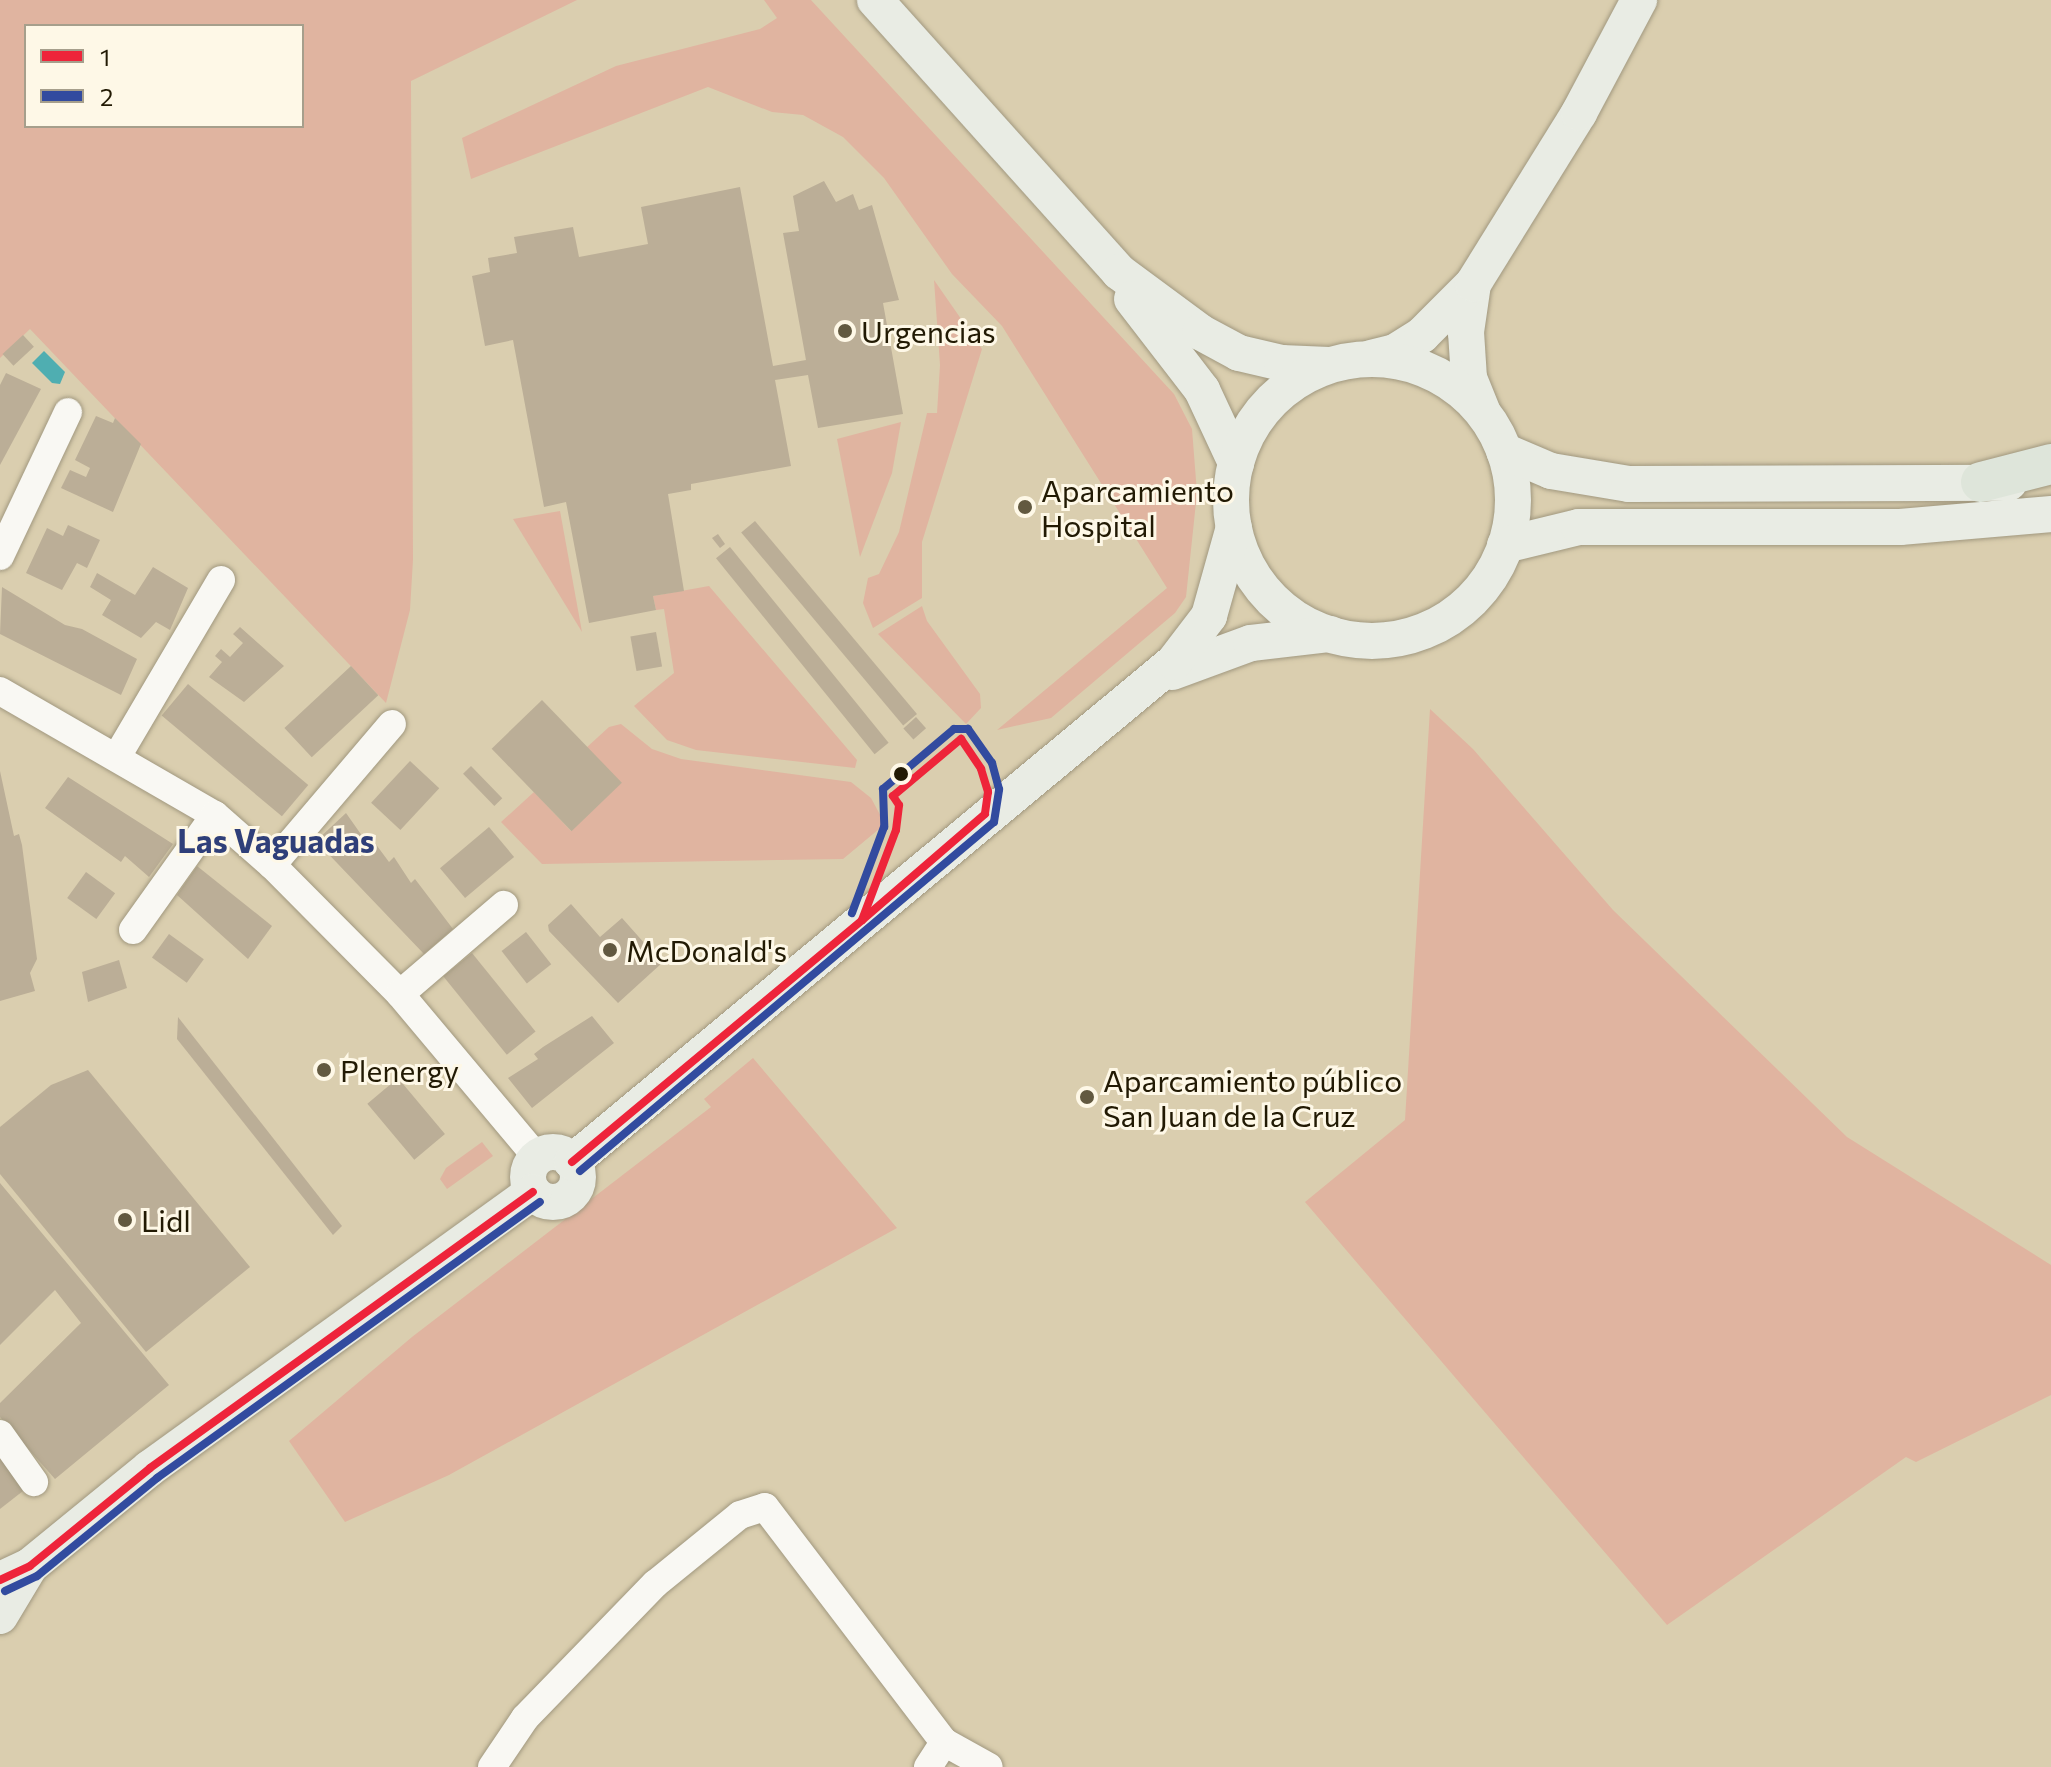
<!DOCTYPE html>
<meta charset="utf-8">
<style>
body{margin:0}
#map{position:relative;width:2051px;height:1767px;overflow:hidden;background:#daceaf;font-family:Commissioner,sans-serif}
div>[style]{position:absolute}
.green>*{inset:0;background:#e0b4a0}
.water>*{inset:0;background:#4faeb1}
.building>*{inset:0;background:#bbae97;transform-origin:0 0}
.roads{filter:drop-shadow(0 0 2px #a1987f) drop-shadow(0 0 2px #a1987f)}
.minor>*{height:28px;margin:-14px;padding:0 14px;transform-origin:14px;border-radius:14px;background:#f9f8f3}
.major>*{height:36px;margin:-18px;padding:0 18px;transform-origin:18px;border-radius:18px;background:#e9ece4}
.major>.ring{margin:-18px;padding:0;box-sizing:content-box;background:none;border:36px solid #e9ece4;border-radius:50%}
.highway>*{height:40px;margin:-20px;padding:0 20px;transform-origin:20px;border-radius:20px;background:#dee5da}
.bus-1>*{height:8px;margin:-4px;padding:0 4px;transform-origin:4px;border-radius:4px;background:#ee243a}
.bus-2>*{height:8px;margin:-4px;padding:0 4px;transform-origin:4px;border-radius:4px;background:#324b9f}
.dots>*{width:22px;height:22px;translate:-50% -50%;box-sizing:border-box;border:4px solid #fef8e7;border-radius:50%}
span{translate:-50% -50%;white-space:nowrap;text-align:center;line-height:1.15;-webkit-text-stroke:6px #fef8e7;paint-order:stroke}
.poi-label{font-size:30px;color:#221a04}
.left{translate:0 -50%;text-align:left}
.neighbourhood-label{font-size:32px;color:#2f3f79;font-weight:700}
.legend{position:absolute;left:24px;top:24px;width:280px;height:104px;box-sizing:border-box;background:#fef8e7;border:2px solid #a69f8c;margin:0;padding:10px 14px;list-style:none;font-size:24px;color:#221a04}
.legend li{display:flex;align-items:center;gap:16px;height:40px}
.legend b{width:40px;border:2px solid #a69f8c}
</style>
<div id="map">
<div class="green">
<div style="clip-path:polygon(evenodd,0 0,577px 0,411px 81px,413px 560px,410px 610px,386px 703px,30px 329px,0 358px,0 0,26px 26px,302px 26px,302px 126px,26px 126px,26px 26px)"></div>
<div style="clip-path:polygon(764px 0,811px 0,1174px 394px,1192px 429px,1197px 493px,1186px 597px,1175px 613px,1051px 718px,997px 730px,1167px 588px,1002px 326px,952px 274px,884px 178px,843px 137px,803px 115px,772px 112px,708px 87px,471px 179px,462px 138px,616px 66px,760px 29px,777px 18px)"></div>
<div style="clip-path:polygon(934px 280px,982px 349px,922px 542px,922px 598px,873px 628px,863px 603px,868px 578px,879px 574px,899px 532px,927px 413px,937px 413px,940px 365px)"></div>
<div style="clip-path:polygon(901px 422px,892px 473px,860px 557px,837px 439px)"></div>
<div style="clip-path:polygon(560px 511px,582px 632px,513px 519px)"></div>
<div style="clip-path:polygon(709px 586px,857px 760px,855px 768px,696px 750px,667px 740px,634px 706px,674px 673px,664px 609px,656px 610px,653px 596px)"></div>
<div style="clip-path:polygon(922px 606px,927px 621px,980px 694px,981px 708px,966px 724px,878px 634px)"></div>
<div style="clip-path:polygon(1430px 709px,1473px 749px,1613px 910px,1847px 1137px,2051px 1265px,2051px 1395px,1916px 1462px,1906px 1457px,1667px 1625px,1305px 1202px,1405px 1120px)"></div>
<div style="clip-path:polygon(621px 724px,652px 749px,681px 759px,851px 782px,871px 798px,885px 824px,843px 859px,542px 864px,501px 822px,534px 792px,571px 831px,620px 783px,586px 748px,609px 727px)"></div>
<div style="clip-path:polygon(753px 1058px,897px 1228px,449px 1475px,345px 1522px,289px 1441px,412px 1337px,711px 1107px,704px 1099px)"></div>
<div style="clip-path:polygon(482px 1142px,493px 1156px,447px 1189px,440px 1179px,446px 1168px)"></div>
</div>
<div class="water">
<div style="clip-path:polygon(44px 351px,65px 372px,60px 384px,52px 383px,32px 363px)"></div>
</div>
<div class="building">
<div style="clip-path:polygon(824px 181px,836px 202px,853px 194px,859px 210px,872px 205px,899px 300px,883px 303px,903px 414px,818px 428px,808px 375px,775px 380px,791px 466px,691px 484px,691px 490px,668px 494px,684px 591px,653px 596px,656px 610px,589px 623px,566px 502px,544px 507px,513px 340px,485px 346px,472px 276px,490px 272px,488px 258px,517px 253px,514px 237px,573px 227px,579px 257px,648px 244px,641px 207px,740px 187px,773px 366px,806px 360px,783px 233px,799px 231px,793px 196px)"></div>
<div style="left:23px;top:335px;width:16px;height:28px;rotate:47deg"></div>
<div style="clip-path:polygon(6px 373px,41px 389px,0 465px,0 385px)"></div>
<div style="clip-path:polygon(96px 416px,113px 423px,115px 418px,141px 444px,113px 512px,61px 488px,70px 470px,86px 477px,90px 468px,75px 460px)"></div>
<div style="left:755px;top:521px;width:252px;height:18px;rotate:50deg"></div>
<div style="clip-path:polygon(68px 525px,100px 540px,87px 568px,77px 563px,62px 590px,26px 573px,47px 528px,63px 536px)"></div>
<div style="clip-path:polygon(718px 534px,725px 544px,720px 548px,712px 538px)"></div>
<div style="left:730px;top:547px;width:252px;height:18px;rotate:51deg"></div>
<div style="clip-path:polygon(153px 567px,188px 588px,170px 630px,156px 622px,141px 638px,102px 615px,111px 600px,90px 587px,97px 573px,135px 595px)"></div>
<div style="clip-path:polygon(2px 587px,65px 625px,82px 629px,137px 659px,121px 695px,0 634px)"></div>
<div style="clip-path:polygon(240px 627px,284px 666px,244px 702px,209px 677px,222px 662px,215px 656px,221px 649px,230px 657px,243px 643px,233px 634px)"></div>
<div style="left:656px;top:632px;width:35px;height:26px;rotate:80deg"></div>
<div style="left:351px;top:666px;width:40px;height:91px;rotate:47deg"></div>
<div style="left:188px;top:684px;width:157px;height:41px;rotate:40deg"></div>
<div style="left:542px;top:700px;width:115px;height:70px;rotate:46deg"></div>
<div style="left:916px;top:717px;width:15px;height:17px;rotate:48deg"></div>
<div style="left:410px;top:761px;width:40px;height:57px;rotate:43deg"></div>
<div style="left:471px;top:766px;width:45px;height:11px;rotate:46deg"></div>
<div style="clip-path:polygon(0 771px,14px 836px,19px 834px,22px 845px,37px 959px,30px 973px,35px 991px,0 1001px)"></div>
<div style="clip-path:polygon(68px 777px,173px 844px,149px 877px,125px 856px,121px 862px,45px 808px)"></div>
<div style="clip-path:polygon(346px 813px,365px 840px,369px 835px,389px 862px,394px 857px,411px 883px,415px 879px,453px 929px,424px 954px,316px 841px)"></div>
<div style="left:489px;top:827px;width:39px;height:64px;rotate:50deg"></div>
<div style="clip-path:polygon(197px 866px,272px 926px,248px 959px,177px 895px)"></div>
<div style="left:86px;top:872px;width:36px;height:32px;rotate:36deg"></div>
<div style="clip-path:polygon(571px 904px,600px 937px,622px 918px,662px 963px,618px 1003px,549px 931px,548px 925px)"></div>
<div style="left:526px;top:932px;width:41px;height:31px;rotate:52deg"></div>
<div style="left:169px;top:934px;width:43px;height:29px;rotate:36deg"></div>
<div style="left:472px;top:953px;width:101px;height:37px;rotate:51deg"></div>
<div style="clip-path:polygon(119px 960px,127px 988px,88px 1002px,82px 972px)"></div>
<div style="clip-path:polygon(592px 1016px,614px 1043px,532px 1108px,508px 1078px,538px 1059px,534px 1054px,543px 1047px)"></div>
<div style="clip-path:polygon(178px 1017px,342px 1226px,333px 1235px,177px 1039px)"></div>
<div style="clip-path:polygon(88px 1070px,250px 1267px,146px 1352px,0 1174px,0 1127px,51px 1085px)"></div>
<div style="left:398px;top:1078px;width:73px;height:40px;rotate:50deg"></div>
<div style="clip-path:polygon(0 1183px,169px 1385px,55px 1479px,0 1417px,0 1403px,81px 1323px,55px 1290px,0 1345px)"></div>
<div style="clip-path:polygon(0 1450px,23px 1491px,0 1509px)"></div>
</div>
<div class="roads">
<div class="minor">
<div style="left:0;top:556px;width:159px;rotate:-64.7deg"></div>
<div style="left:0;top:691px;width:248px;rotate:30deg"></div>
<div style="left:215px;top:815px;width:76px;rotate:41.3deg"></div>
<div style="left:272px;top:865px;width:182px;rotate:45.2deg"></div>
<div style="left:400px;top:994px;width:213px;rotate:50deg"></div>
<div style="left:118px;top:755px;width:203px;rotate:-59.5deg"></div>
<div style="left:272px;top:865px;width:185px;rotate:-49.6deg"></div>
<div style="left:133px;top:930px;width:141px;rotate:-54.5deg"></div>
<div style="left:400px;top:994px;width:137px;rotate:-40.6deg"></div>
<div style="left:0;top:1434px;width:59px;rotate:54.7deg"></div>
<div style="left:492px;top:1767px;width:59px;rotate:-56deg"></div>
<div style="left:525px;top:1718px;width:187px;rotate:-45.9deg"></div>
<div style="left:655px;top:1584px;width:109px;rotate:-39.1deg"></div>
<div style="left:740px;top:1515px;width:26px;rotate:-18deg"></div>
<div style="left:765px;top:1507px;width:295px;rotate:52.7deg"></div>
<div style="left:928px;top:1767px;width:30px;rotate:-57deg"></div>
<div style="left:944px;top:1742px;width:51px;rotate:29.1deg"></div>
</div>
<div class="major">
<div style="left:875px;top:0;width:365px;rotate:48.1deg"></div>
<div style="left:1119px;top:272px;width:101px;rotate:36.5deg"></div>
<div style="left:1200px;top:332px;width:44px;rotate:28.3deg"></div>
<div style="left:1239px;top:353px;width:44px;rotate:13.1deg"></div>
<div style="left:1282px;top:363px;width:47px;rotate:2.4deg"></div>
<div style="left:1473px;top:284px;width:49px;rotate:98.3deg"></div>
<div style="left:1466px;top:332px;width:46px;rotate:86.3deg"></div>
<div style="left:1469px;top:378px;width:35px;rotate:68deg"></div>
<div style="left:1132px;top:299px;width:115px;rotate:52.4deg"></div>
<div style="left:1202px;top:390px;width:81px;rotate:65deg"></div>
<div style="left:1371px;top:358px;width:25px;rotate:-14deg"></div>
<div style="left:1395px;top:352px;width:32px;rotate:-32deg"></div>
<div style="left:1422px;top:335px;width:72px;rotate:-45deg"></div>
<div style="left:1473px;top:284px;width:201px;rotate:-58.2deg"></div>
<div style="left:1579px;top:113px;width:128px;rotate:-62deg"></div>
<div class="ring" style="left:1231px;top:359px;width:246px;height:246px"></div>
<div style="left:1504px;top:451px;width:51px;rotate:23.1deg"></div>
<div style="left:1551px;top:471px;width:79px;rotate:9.5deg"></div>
<div style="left:1629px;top:484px;width:380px;rotate:-0.2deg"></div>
<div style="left:1505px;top:545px;width:76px;rotate:-13.7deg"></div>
<div style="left:1579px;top:527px;width:321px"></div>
<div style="left:1900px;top:527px;width:152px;rotate:-4.9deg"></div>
<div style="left:1172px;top:672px;width:84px;rotate:-20.2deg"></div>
<div style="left:1251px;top:643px;width:80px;rotate:-6.5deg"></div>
<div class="ring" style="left:528px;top:1152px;width:14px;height:14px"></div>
<div style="left:572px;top:1162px;width:783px;rotate:-39.71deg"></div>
<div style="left:1174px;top:662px;width:58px;rotate:-52.7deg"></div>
<div style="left:1209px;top:616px;width:92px;rotate:-74.3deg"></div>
<div style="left:0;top:1580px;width:33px;rotate:-25deg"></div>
<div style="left:30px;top:1566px;width:155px;rotate:-39.2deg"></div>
<div style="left:150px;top:1468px;width:472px;rotate:-35.8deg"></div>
<div style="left:0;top:1616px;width:58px;rotate:-59deg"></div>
</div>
<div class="highway">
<div style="left:1981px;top:482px;width:72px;rotate:-14.4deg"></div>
</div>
</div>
<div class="bus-1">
<div style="left:961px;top:739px;width:36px;rotate:56deg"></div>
<div style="left:981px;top:769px;width:24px;rotate:73deg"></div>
<div style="left:988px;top:792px;width:22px;rotate:98deg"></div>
<div style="left:985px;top:814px;width:162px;rotate:139.2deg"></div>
<div style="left:862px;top:920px;width:96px;rotate:-69.3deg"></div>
<div style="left:896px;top:830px;width:25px;rotate:-83deg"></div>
<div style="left:899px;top:805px;width:11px;rotate:-124deg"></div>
<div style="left:893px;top:796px;width:89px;rotate:-40deg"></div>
<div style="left:572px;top:1162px;width:378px;rotate:-39.8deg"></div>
<div style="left:0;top:1580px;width:33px;rotate:-25deg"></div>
<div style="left:30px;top:1566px;width:155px;rotate:-39.2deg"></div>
<div style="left:150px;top:1468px;width:472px;rotate:-35.8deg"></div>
</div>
<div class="bus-2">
<div style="left:580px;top:1171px;width:541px;rotate:-40.13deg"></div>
<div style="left:994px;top:822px;width:33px;rotate:-81deg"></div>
<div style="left:999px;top:789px;width:27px;rotate:-105deg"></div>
<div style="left:992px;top:763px;width:42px;rotate:-125.2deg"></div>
<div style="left:968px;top:729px;width:14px;rotate:180deg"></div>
<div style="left:954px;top:729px;width:93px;rotate:139.8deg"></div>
<div style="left:883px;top:789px;width:38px;rotate:88deg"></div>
<div style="left:884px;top:827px;width:92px;rotate:110.4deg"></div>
<div style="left:5px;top:1591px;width:35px;rotate:-25deg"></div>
<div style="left:37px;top:1576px;width:155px;rotate:-39.2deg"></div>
<div style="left:157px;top:1478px;width:472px;rotate:-35.8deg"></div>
</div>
<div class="dots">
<div style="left:845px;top:331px;background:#625940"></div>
<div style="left:1025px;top:507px;background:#625940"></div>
<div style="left:901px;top:774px;background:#221a04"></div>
<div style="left:610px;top:950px;background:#625940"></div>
<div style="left:324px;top:1070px;background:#625940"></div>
<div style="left:1087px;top:1097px;background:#625940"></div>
<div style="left:125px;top:1220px;background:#625940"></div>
</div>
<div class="poi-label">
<span class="left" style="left:861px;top:331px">Urgencias</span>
<span class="left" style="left:1041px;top:507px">Aparcamiento<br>Hospital</span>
<span class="left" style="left:626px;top:950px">McDonald's</span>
<span class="left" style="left:340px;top:1070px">Plenergy</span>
<span class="left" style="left:1103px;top:1097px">Aparcamiento público<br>San Juan de la Cruz</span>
<span class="left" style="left:141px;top:1220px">Lidl</span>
</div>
<div class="neighbourhood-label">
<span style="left:276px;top:840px">Las Vaguadas</span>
</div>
<ul class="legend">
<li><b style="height:10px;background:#ee243a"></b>1</li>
<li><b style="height:10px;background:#324b9f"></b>2</li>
</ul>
</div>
